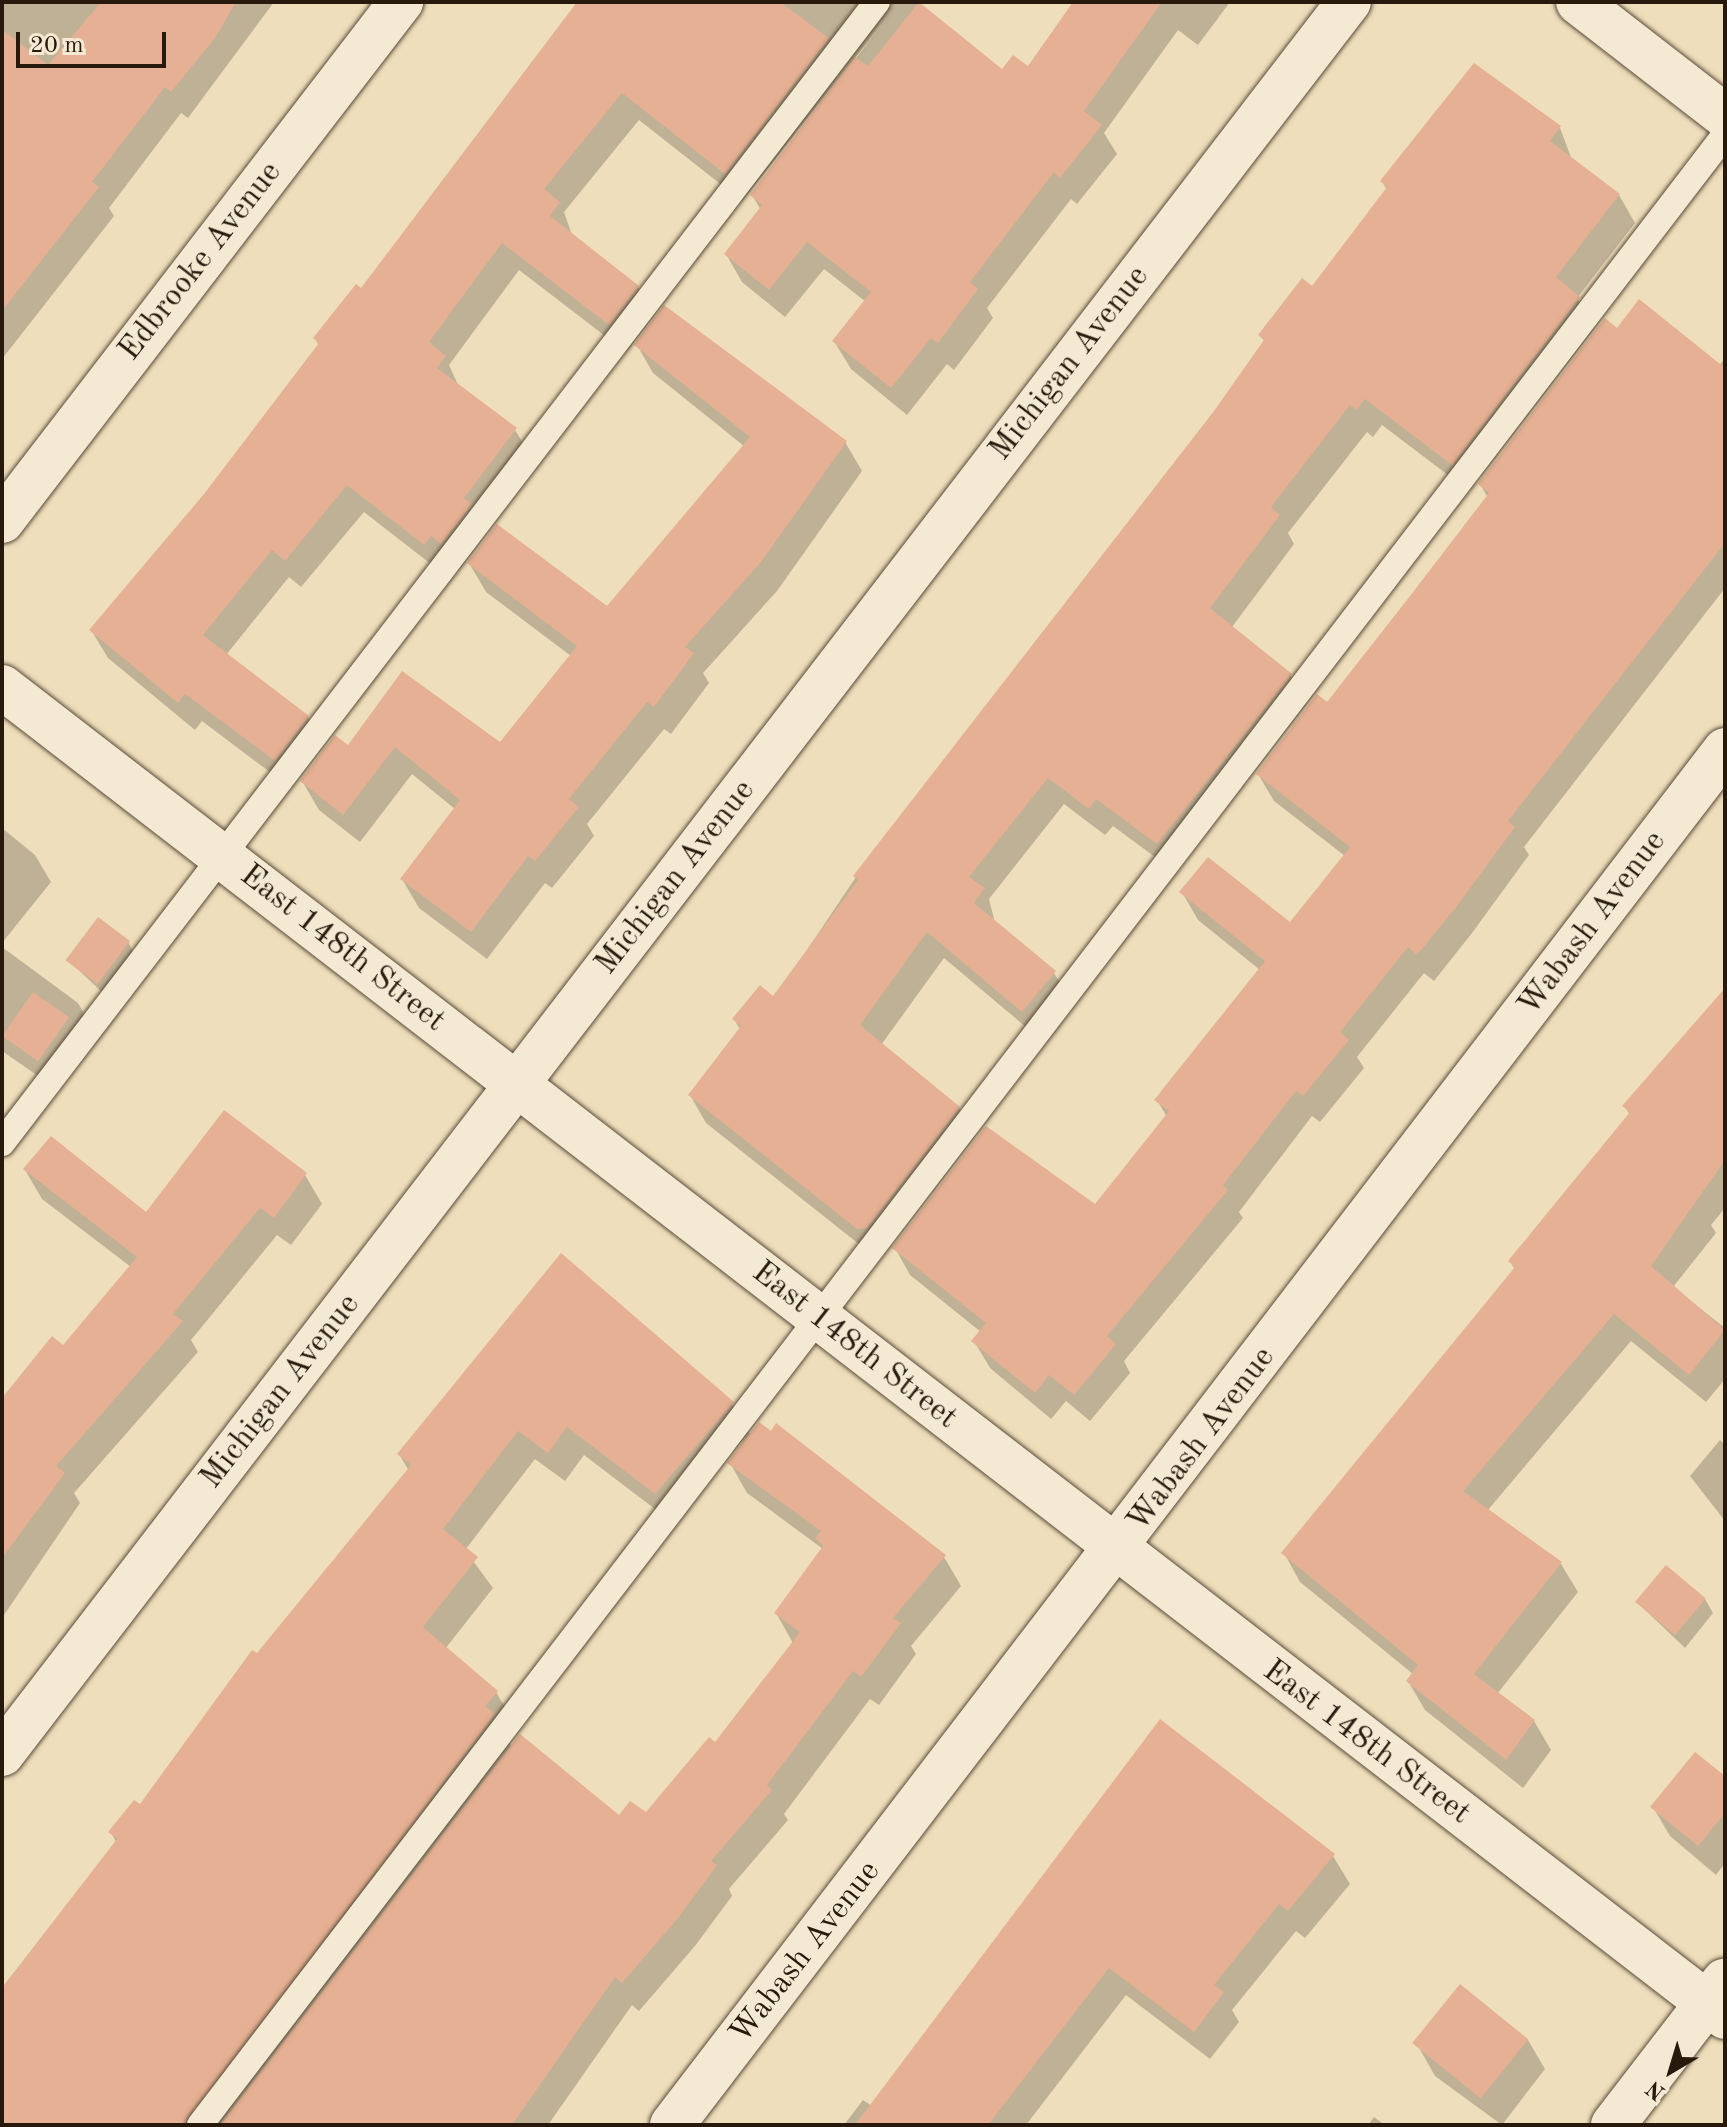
<!DOCTYPE html>
<style>
body{margin:0}
#map{position:relative;width:1727px;height:2127px;overflow:hidden;background:#eedebb;font-family:"Old Standard TT",serif}
div>[style]{position:absolute}
.shadow>*{inset:0;background:#0003}
.building>*{inset:0;background:#e5b093;transform-origin:0 0}
.roads{filter:drop-shadow(0 0 2px #5a4a38) drop-shadow(0 0 2px #5a4a38)}
.service>*{height:26px;margin:-13px;padding:0 13px;transform-origin:13px;border-radius:13px;background:#f4ead3}
.minor>*{height:44px;margin:-22px;padding:0 22px;transform-origin:22px;border-radius:22px;background:#f4ead3}
span{translate:-50% -50%;white-space:nowrap;text-align:center;line-height:1.15;-webkit-text-stroke:8px #f4ead3;paint-order:stroke}
.street-label{font-size:32px;color:#28190d}
.frame{position:absolute;inset:0;border:4px solid #28190d;pointer-events:none}
.north{position:absolute;left:1631px;top:2031px;width:80px;height:80px;-webkit-text-stroke:6px #f4ead3;paint-order:stroke;rotate:218deg;font-size:22px;font-weight:700;line-height:32px;text-align:center;color:#28190d}
.north::after{content:'';display:block;margin:auto;width:28px;height:36px;background:#28190d;clip-path:polygon(50% 0,100% 100%,50% 72%,0 100%)}
.scale{position:absolute;left:16px;top:32px;width:150px;height:36px;box-sizing:border-box;border:4px solid #28190d;border-top:0;padding-left:10px;font-size:24px;line-height:28px;white-space:nowrap;color:#28190d;-webkit-text-stroke:6px #f4ead3;paint-order:stroke}
</style>
<div id="map">
<div class="shadow">
<div style="clip-path:polygon(2px 2px,274px 2px,188px 118px,181px 113px,109px 208px,114px 216px,2px 359px)"></div>
<div style="clip-path:polygon(580px 2px,917px 2px,1002px 72px,1028px 69px,1078px 2px,1230px 2px,1198px 45px,1178px 30px,1104px 133px,1117px 154px,1077px 204px,1071px 199px,987px 308px,993px 318px,954px 370px,947px 364px,907px 415px,851px 369px,834px 341px,866px 302px,824px 269px,785px 317px,742px 282px,726px 254px,761px 210px,752px 195px,886px 19px,742px 201px,639px 120px,564px 212px,572px 235px,638px 287px,654px 315px,626px 352px,519px 270px,449px 365px,459px 387px,515px 430px,532px 458px,481px 524px,486px 534px,458px 571px,448px 563px,441px 572px,364px 512px,301px 587px,289px 577px,226px 655px,308px 717px,324px 745px,291px 788px,202px 721px,195px 730px,108px 658px,91px 630px,206px 495px,319px 346px,315px 338px,361px 290px)"></div>
<div style="clip-path:polygon(1560px 128px,1572px 160px,1619px 195px,1635px 223px,1577px 298px,1595px 327px,1469px 491px,1382px 425px,1373px 437px,1367px 432px,1288px 533px,1294px 544px,1232px 627px,1290px 675px,1307px 703px,1174px 871px,1113px 826px,1105px 835px,1064px 804px,989px 899px,995px 923px,1054px 973px,1070px 1000px,1039px 1038px,944px 958px,881px 1045px,959px 1108px,975px 1136px,883px 1255px,874px 1256px,706px 1123px,690px 1095px,740px 1029px,734px 1019px,774px 999px,856px 877px,1215px 412px,1265px 342px,1260px 335px,1313px 288px,1387px 190px,1382px 181px)"></div>
<div style="clip-path:polygon(1617px 330px,1719px 366px,1725px 358px,1725px 588px,1524px 847px,1529px 855px,1472px 933px,1434px 981px,1424px 973px,1357px 1057px,1364px 1068px,1320px 1122px,1312px 1116px,1239px 1212px,1243px 1218px,1124px 1361px,1130px 1373px,1090px 1421px,1066px 1401px,1051px 1419px,990px 1368px,974px 1341px,981px 1332px,910px 1275px,895px 1248px,1096px 1206px,1167px 1117px,1157px 1100px,1260px 970px,1198px 920px,1182px 892px,1290px 925px,1345px 856px,1274px 801px,1258px 774px,1327px 704px,1488px 498px,1480px 484px)"></div>
<div style="clip-path:polygon(637px 345px,845px 442px,862px 471px,777px 591px,703px 673px,709px 683px,671px 734px,664px 729px,587px 824px,594px 836px,552px 888px,545px 883px,487px 959px,419px 908px,402px 879px,455px 809px,412px 774px,360px 842px,319px 810px,302px 781px,348px 748px,500px 744px,571px 656px,486px 592px,469px 563px,607px 609px,744px 446px,653px 373px)"></div>
<div style="clip-path:polygon(2px 828px,35px 855px,51px 882px,2px 943px)"></div>
<div style="clip-path:polygon(128px 942px,136px 957px,107px 997px,68px 960px)"></div>
<div style="clip-path:polygon(2px 947px,78px 1003px,94px 1031px,54px 1087px,2px 1051px)"></div>
<div style="clip-path:polygon(1725px 990px,1725px 1208px,1711px 1225px,1716px 1233px,1673px 1287px,1725px 1328px,1725px 1379px,1706px 1402px,1631px 1341px,1487px 1511px,1561px 1564px,1578px 1592px,1497px 1694px,1534px 1721px,1551px 1750px,1523px 1788px,1425px 1710px,1408px 1681px,1413px 1674px,1300px 1582px,1284px 1553px,1515px 1270px,1510px 1261px,1630px 1115px,1625px 1107px)"></div>
<div style="clip-path:polygon(25px 1170px,146px 1215px,305px 1175px,322px 1204px,291px 1245px,277px 1235px,191px 1340px,198px 1352px,74px 1493px,80px 1503px,2px 1618px,2px 1404px,63px 1348px,131px 1267px,42px 1199px)"></div>
<div style="clip-path:polygon(evenodd,561px 1256px,732px 1404px,751px 1436px,944px 1557px,961px 1586px,911px 1646px,916px 1654px,879px 1705px,870px 1699px,784px 1814px,788px 1820px,729px 1889px,732px 1896px,695px 1946px,639px 2011px,632px 2005px,548px 2125px,2px 2125px,2px 1988px,116px 1842px,111px 1832px,140px 1807px,409px 1471px,399px 1454px,561px 1256px,747px 1435px,730px 1463px,747px 1493px,823px 1549px,776px 1613px,793px 1643px,715px 1745px,646px 1815px,620px 1818px,512px 1747px,504px 1733px,513px 1721px,496px 1692px,445px 1649px,493px 1588px,465px 1550px,535px 1459px,565px 1481px,584px 1455px,672px 1522px,747px 1435px)"></div>
<div style="clip-path:polygon(1720px 1440px,1725px 1445px,1725px 1521px,1690px 1476px)"></div>
<div style="clip-path:polygon(1705px 1599px,1713px 1613px,1685px 1648px,1638px 1603px)"></div>
<div style="clip-path:polygon(1160px 1722px,1333px 1856px,1350px 1884px,1305px 1938px,1296px 1931px,1232px 2010px,1239px 2022px,1210px 2059px,1126px 1995px,1026px 2125px,844px 2125px,863px 2100px,872px 2106px)"></div>
<div style="clip-path:polygon(1725px 1779px,1725px 1863px,1716px 1875px,1670px 1836px,1653px 1807px)"></div>
<div style="clip-path:polygon(1528px 2040px,1545px 2069px,1502px 2125px,1435px 2076px,1418px 2046px)"></div>
<div style="clip-path:polygon(1374px 2117px,1385px 2125px,1368px 2125px)"></div>
</div>
<div class="building">
<div style="clip-path:polygon(101px 2px,236px 2px,215px 38px,171px 92px,165px 87px,92px 182px,99px 187px,2px 311px,2px 29px,48px 65px)"></div>
<div style="clip-path:polygon(577px 2px,780px 2px,829px 38px,725px 174px,622px 93px,544px 189px,560px 202px,550px 216px,639px 286px,609px 325px,502px 243px,429px 342px,446px 356px,437px 368px,517px 428px,464px 498px,472px 504px,441px 544px,431px 536px,424px 545px,347px 485px,285px 561px,272px 550px,203px 635px,309px 716px,275px 761px,185px 694px,178px 703px,89px 630px,204px 494px,319px 343px,313px 338px,356px 284px,361px 288px)"></div>
<div style="clip-path:polygon(919px 2px,1002px 69px,1013px 55px,1028px 66px,1073px 2px,1162px 2px,1084px 111px,1102px 125px,1060px 178px,1054px 172px,970px 282px,978px 289px,938px 343px,931px 338px,891px 388px,832px 341px,871px 292px,807px 242px,769px 290px,724px 254px,762px 205px,750px 195px,855px 57px,868px 66px)"></div>
<div style="clip-path:polygon(1474px 63px,1561px 126px,1550px 141px,1620px 194px,1556px 277px,1580px 297px,1452px 465px,1365px 399px,1357px 410px,1350px 405px,1271px 507px,1280px 515px,1210px 608px,1292px 674px,1157px 844px,1096px 799px,1089px 809px,1048px 778px,969px 877px,985px 888px,974px 903px,1056px 971px,1022px 1012px,927px 932px,860px 1025px,960px 1107px,867px 1228px,857px 1229px,688px 1095px,741px 1026px,732px 1019px,760px 985px,773px 996px,858px 880px,853px 876px,1214px 411px,1264px 340px,1258px 335px,1302px 278px,1312px 286px,1387px 187px,1380px 181px)"></div>
<div style="clip-path:polygon(1639px 299px,1725px 368px,1725px 543px,1508px 821px,1515px 827px,1457px 906px,1417px 955px,1408px 947px,1340px 1032px,1349px 1040px,1303px 1096px,1296px 1091px,1223px 1185px,1228px 1190px,1107px 1336px,1116px 1344px,1074px 1395px,1049px 1375px,1035px 1393px,971px 1341px,986px 1323px,892px 1248px,986px 1126px,1095px 1204px,1169px 1111px,1154px 1100px,1265px 961px,1179px 892px,1208px 857px,1290px 922px,1350px 847px,1256px 774px,1317px 694px,1327px 702px,1410px 596px,1489px 493px,1478px 484px,1605px 318px,1617px 328px)"></div>
<div style="clip-path:polygon(664px 305px,847px 441px,761px 562px,685px 647px,694px 653px,654px 707px,647px 702px,569px 799px,579px 807px,535px 861px,528px 856px,471px 932px,400px 879px,460px 800px,395px 747px,343px 815px,300px 781px,335px 735px,348px 745px,402px 671px,500px 742px,577px 646px,467px 563px,497px 524px,607px 606px,750px 437px,634px 345px)"></div>
<div style="left:98px;top:917px;width:40px;height:54px;rotate:37deg"></div>
<div style="clip-path:polygon(1725px 988px,1725px 1160px,1651px 1266px,1725px 1330px,1689px 1375px,1614px 1314px,1463px 1491px,1562px 1562px,1474px 1674px,1535px 1720px,1506px 1760px,1406px 1681px,1418px 1665px,1281px 1553px,1515px 1267px,1508px 1261px,1630px 1112px,1622px 1106px)"></div>
<div style="left:33px;top:992px;width:44px;height:54px;rotate:35deg"></div>
<div style="clip-path:polygon(224px 1110px,307px 1173px,274px 1218px,260px 1208px,173px 1314px,183px 1321px,56px 1466px,65px 1473px,2px 1558px,2px 1398px,52px 1336px,63px 1345px,137px 1257px,23px 1169px,51px 1136px,146px 1212px)"></div>
<div style="clip-path:polygon(561px 1253px,734px 1402px,655px 1494px,567px 1427px,548px 1453px,518px 1431px,443px 1529px,478px 1557px,423px 1627px,498px 1691px,485px 1706px,495px 1714px,184px 2125px,2px 2125px,2px 1988px,117px 1839px,108px 1832px,134px 1800px,140px 1804px,252px 1650px,257px 1653px,411px 1465px,397px 1454px)"></div>
<div style="clip-path:polygon(759px 1422px,771px 1431px,776px 1423px,946px 1555px,893px 1618px,901px 1623px,861px 1677px,853px 1671px,767px 1785px,772px 1790px,711px 1861px,717px 1865px,679px 1917px,622px 1983px,615px 1977px,512px 2125px,220px 2125px,520px 1734px,619px 1815px,630px 1801px,646px 1812px,709px 1737px,715px 1742px,800px 1632px,774px 1613px,823px 1546px,815px 1538px,821px 1531px,727px 1463px)"></div>
<div style="left:1666px;top:1565px;width:52px;height:48px;rotate:40deg"></div>
<div style="clip-path:polygon(1160px 1719px,1335px 1854px,1288px 1911px,1279px 1904px,1214px 1985px,1224px 1992px,1194px 2032px,1109px 1968px,988px 2125px,855px 2125px)"></div>
<div style="clip-path:polygon(1695px 1752px,1725px 1776px,1725px 1813px,1698px 1846px,1650px 1807px)"></div>
<div style="left:1460px;top:1984px;width:88px;height:76px;rotate:39deg"></div>
</div>
<div class="roads">
<div class="service">
<div style="left:2px;top:1143px;width:1438px;rotate:-52.52deg"></div>
<div style="left:200px;top:2125px;width:2507px;rotate:-52.54deg"></div>
</div>
<div class="minor">
<div style="left:1578px;top:2px;width:186px;rotate:37.8deg"></div>
<div style="left:2px;top:521px;width:655px;rotate:-52.45deg"></div>
<div style="left:2px;top:687px;width:2177px;rotate:37.66deg"></div>
<div style="left:2px;top:1754px;width:2210px;rotate:-52.45deg"></div>
<div style="left:672px;top:2125px;width:1732px;rotate:-52.55deg"></div>
<div style="left:1613px;top:2125px;width:182px;rotate:-52.4deg"></div>
</div>
</div>
<div class="street-label">
<span style="left:201px;top:262px;rotate:-52deg">Edbrooke Avenue</span>
<span style="left:1070px;top:364px;rotate:-52deg">Michigan Avenue</span>
<span style="left:676px;top:878px;rotate:-52deg">Michigan Avenue</span>
<span style="left:1593px;top:924px;rotate:-53deg">Wabash Avenue</span>
<span style="left:342px;top:949px;rotate:38deg">East 148th Street</span>
<span style="left:854px;top:1346px;rotate:38deg">East 148th Street</span>
<span style="left:281px;top:1392px;rotate:-52deg">Michigan Avenue</span>
<span style="left:1202px;top:1440px;rotate:-53deg">Wabash Avenue</span>
<span style="left:1366px;top:1743px;rotate:37deg">East 148th Street</span>
<span style="left:806px;top:1953px;rotate:-52deg">Wabash Avenue</span>
</div>
<div class="frame"></div>
<div class="north">N</div>
<div class="scale">20 m</div>
</div>
